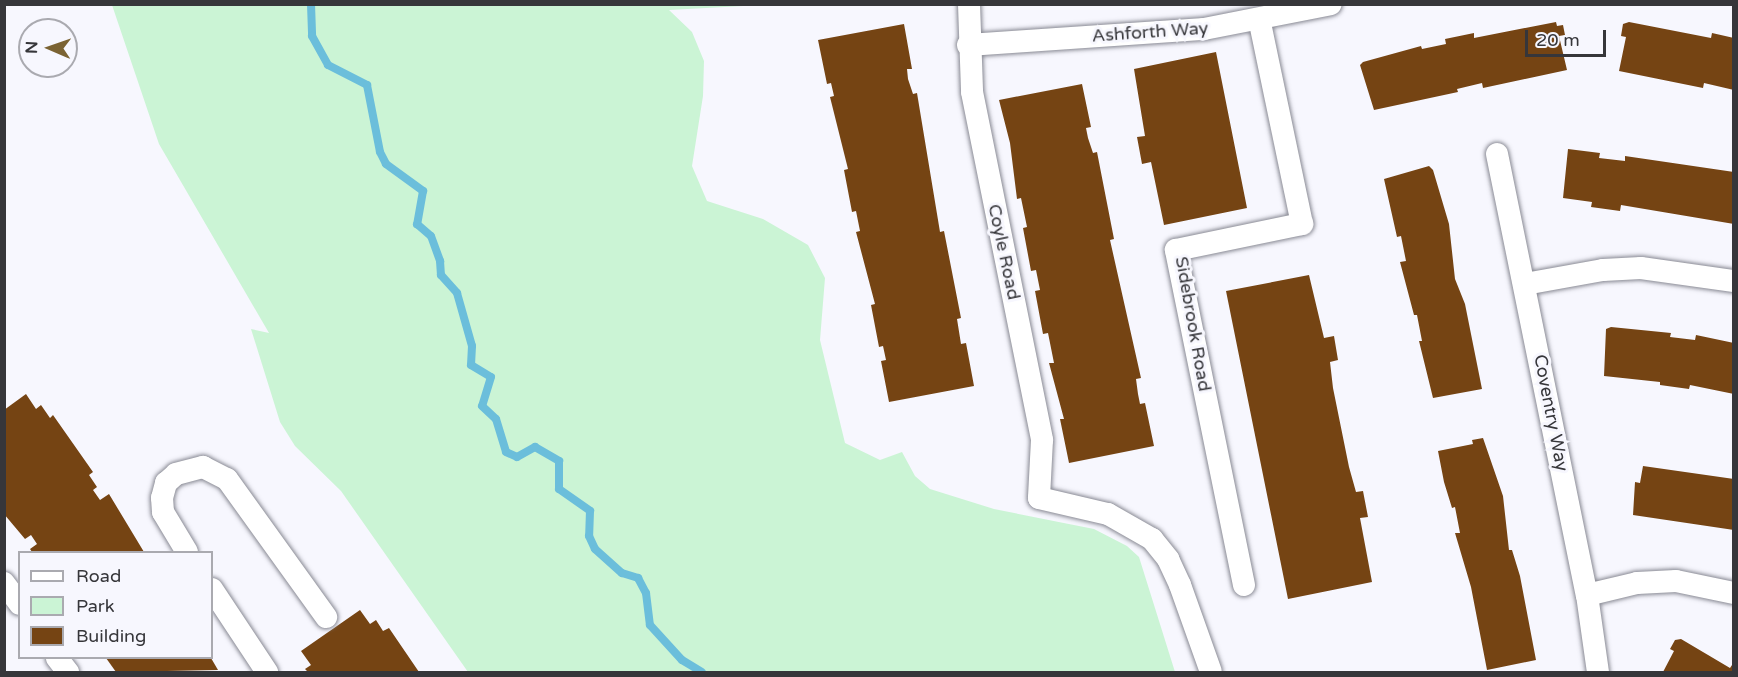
<!DOCTYPE html>
<style>
body{margin:0}
#map{position:relative;width:1738px;height:677px;overflow:hidden;background:#f7f7fe;font-family:"Varela Round",sans-serif}
div>[style]{position:absolute}
.green>*{inset:0;background:#cbf4d5}
.stream>*{height:8px;margin:-4px;padding:0 4px;transform-origin:4px;border-radius:4px;background:#6bbedb}
.building>*{inset:0;background:#754413}
.roads{filter:drop-shadow(0 0 2px #898a94) drop-shadow(0 0 2px #898a94)}
.minor>*{height:22px;margin:-11px;padding:0 11px;transform-origin:11px;border-radius:11px;background:#fff}
span{translate:-50% -50%;white-space:nowrap;text-align:center;line-height:1.15;-webkit-text-stroke:6px #f7f7fe;paint-order:stroke}
.street-label{font-size:18px;color:#36363a}
.frame{position:absolute;inset:0;border:6px solid #36363a;pointer-events:none}
.legend{position:absolute;left:18px;top:551px;width:195px;height:108px;box-sizing:border-box;background:#f7f7fe;border:2px solid #aaaab0;margin:0;padding:8px 10px;list-style:none;font-size:18px;color:#36363a}
.legend li{display:flex;align-items:center;gap:12px;height:30px}
.legend b{width:30px;border:2px solid #aaaab0}
.north{position:absolute;left:18px;top:18px;width:60px;height:60px;box-sizing:border-box;background:#f7f7fe;border:2px solid #aaaab0;border-radius:50%;rotate:272deg;font-size:16px;font-weight:700;line-height:24px;text-align:center;color:#36363a}
.north::after{content:'';display:block;margin:auto;width:21px;height:27px;background:#7b6333;clip-path:polygon(50% 0,100% 100%,50% 72%,0 100%)}
.scale{position:absolute;left:1525px;top:30px;width:81px;height:27px;box-sizing:border-box;border:3px solid #36363a;border-top:0;padding-left:8px;font-size:18px;line-height:21px;white-space:nowrap;color:#36363a;-webkit-text-stroke:4px #f7f7fe;paint-order:stroke}
</style>
<div id="map">
<div class="green">
<div style="clip-path:polygon(112px 5px,762px 5px,669px 10px,692px 32px,704px 61px,703px 96px,692px 166px,707px 201px,763px 219px,808px 245px,825px 278px,820px 340px,845px 443px,880px 460px,902px 452px,915px 476px,930px 489px,994px 509px,1094px 529px,1127px 546px,1139px 557px,1175px 672px,468px 672px,341px 491px,295px 446px,280px 422px,251px 329px,269px 333px,159px 144px)"></div>
</div>
<div class="stream">
<div style="left:311px;top:4px;width:32px;rotate:88deg"></div>
<div style="left:312px;top:36px;width:33px;rotate:61deg"></div>
<div style="left:328px;top:65px;width:44px;rotate:27.1deg"></div>
<div style="left:367px;top:85px;width:68px;rotate:79deg"></div>
<div style="left:380px;top:152px;width:13px;rotate:63deg"></div>
<div style="left:386px;top:164px;width:46px;rotate:36.1deg"></div>
<div style="left:423px;top:191px;width:34px;rotate:100deg"></div>
<div style="left:417px;top:224px;width:18px;rotate:41deg"></div>
<div style="left:431px;top:236px;width:27px;rotate:70deg"></div>
<div style="left:440px;top:261px;width:14px;rotate:86deg"></div>
<div style="left:441px;top:275px;width:24px;rotate:48deg"></div>
<div style="left:457px;top:293px;width:55px;rotate:74.2deg"></div>
<div style="left:472px;top:346px;width:19px;rotate:93deg"></div>
<div style="left:471px;top:365px;width:23px;rotate:31deg"></div>
<div style="left:491px;top:377px;width:30px;rotate:107deg"></div>
<div style="left:482px;top:406px;width:19px;rotate:43deg"></div>
<div style="left:496px;top:419px;width:34px;rotate:73deg"></div>
<div style="left:506px;top:452px;width:12px;rotate:24deg"></div>
<div style="left:517px;top:457px;width:21px;rotate:-29deg"></div>
<div style="left:535px;top:447px;width:28px;rotate:30deg"></div>
<div style="left:559px;top:461px;width:28px;rotate:90deg"></div>
<div style="left:559px;top:489px;width:38px;rotate:35deg"></div>
<div style="left:590px;top:511px;width:25px;rotate:92deg"></div>
<div style="left:589px;top:536px;width:14px;rotate:65deg"></div>
<div style="left:595px;top:549px;width:36px;rotate:42deg"></div>
<div style="left:622px;top:573px;width:17px;rotate:17deg"></div>
<div style="left:638px;top:578px;width:17px;rotate:62deg"></div>
<div style="left:646px;top:593px;width:32px;rotate:83deg"></div>
<div style="left:650px;top:625px;width:47px;rotate:47.6deg"></div>
<div style="left:682px;top:660px;width:23px;rotate:31deg"></div>
</div>
<div class="building">
<div style="clip-path:polygon(1556px 22px,1557px 26px,1563px 25px,1565px 35px,1559px 36px,1567px 70px,1483px 88px,1482px 83px,1457px 89px,1458px 92px,1374px 110px,1360px 65px,1363px 62px,1421px 46px,1422px 49px,1446px 44px,1445px 39px,1474px 33px,1474px 38px)"></div>
<div style="clip-path:polygon(1629px 22px,1711px 38px,1712px 33px,1734px 38px,1734px 90px,1704px 83px,1703px 88px,1619px 71px,1626px 37px,1621px 36px,1623px 24px)"></div>
<div style="clip-path:polygon(904px 24px,912px 69px,907px 69px,908px 79px,913px 94px,917px 93px,940px 232px,944px 231px,961px 318px,957px 319px,961px 344px,966px 343px,974px 386px,889px 402px,881px 361px,886px 360px,883px 346px,879px 347px,871px 305px,875px 304px,856px 232px,860px 231px,856px 211px,852px 212px,844px 170px,848px 169px,830px 97px,834px 96px,831px 83px,827px 84px,818px 40px)"></div>
<div style="clip-path:polygon(1216px 52px,1247px 208px,1164px 225px,1151px 162px,1142px 164px,1137px 137px,1145px 136px,1134px 69px)"></div>
<div style="clip-path:polygon(1082px 84px,1091px 127px,1086px 128px,1088px 138px,1093px 153px,1097px 152px,1114px 239px,1110px 240px,1141px 378px,1136px 379px,1138px 394px,1140px 404px,1145px 403px,1154px 446px,1069px 463px,1060px 419px,1064px 419px,1049px 363px,1054px 363px,1048px 333px,1043px 334px,1035px 291px,1040px 290px,1036px 270px,1031px 271px,1023px 228px,1027px 227px,1021px 198px,1017px 199px,1010px 143px,999px 100px)"></div>
<div style="clip-path:polygon(1568px 149px,1600px 153px,1599px 158px,1625px 161px,1625px 156px,1734px 172px,1734px 224px,1621px 205px,1620px 211px,1591px 207px,1592px 202px,1563px 198px)"></div>
<div style="clip-path:polygon(1429px 166px,1433px 170px,1449px 224px,1455px 279px,1465px 304px,1482px 389px,1433px 398px,1419px 341px,1422px 341px,1417px 315px,1414px 315px,1400px 262px,1406px 261px,1401px 236px,1397px 237px,1384px 179px)"></div>
<div style="clip-path:polygon(1309px 275px,1324px 338px,1334px 336px,1338px 360px,1330px 362px,1333px 388px,1349px 467px,1356px 492px,1363px 491px,1368px 517px,1360px 518px,1372px 582px,1288px 599px,1226px 291px)"></div>
<div style="clip-path:polygon(1611px 327px,1671px 333px,1670px 337px,1695px 340px,1696px 335px,1734px 343px,1734px 394px,1690px 385px,1689px 389px,1660px 385px,1660px 382px,1604px 376px,1606px 329px)"></div>
<div style="clip-path:polygon(26px 394px,36px 409px,41px 405px,50px 418px,53px 415px,93px 472px,89px 475px,97px 487px,93px 490px,100px 500px,109px 494px,144px 552px,32px 552px,30px 549px,37px 544px,31px 535px,25px 539px,4px 514px,4px 410px)"></div>
<div style="clip-path:polygon(1483px 438px,1503px 496px,1509px 550px,1512px 550px,1520px 576px,1536px 660px,1487px 670px,1471px 587px,1455px 533px,1460px 533px,1455px 507px,1452px 508px,1444px 482px,1438px 451px,1473px 444px,1472px 440px)"></div>
<div style="clip-path:polygon(1643px 466px,1734px 479px,1734px 530px,1633px 515px,1635px 482px,1640px 483px)"></div>
<div style="clip-path:polygon(360px 610px,370px 624px,376px 620px,383px 631px,389px 628px,419px 672px,308px 672px,305px 669px,311px 665px,301px 651px)"></div>
<div style="clip-path:polygon(1681px 639px,1730px 668px,1734px 662px,1734px 672px,1663px 672px,1674px 651px,1670px 649px,1675px 640px)"></div>
<div style="clip-path:polygon(106px 658px,211px 658px,218px 670px,116px 672px)"></div>
</div>
<div class="roads">
<div class="minor">
<div style="left:969px;top:4px;width:88px;rotate:88deg"></div>
<div style="left:972px;top:92px;width:355px;rotate:78.6deg"></div>
<div style="left:1042px;top:440px;width:58px;rotate:93deg"></div>
<div style="left:1039px;top:498px;width:71px;rotate:13.1deg"></div>
<div style="left:1108px;top:514px;width:51px;rotate:29.6deg"></div>
<div style="left:1152px;top:539px;width:26px;rotate:51deg"></div>
<div style="left:1168px;top:559px;width:29px;rotate:65deg"></div>
<div style="left:1180px;top:585px;width:92px;rotate:70.4deg"></div>
<div style="left:968px;top:45px;width:237px;rotate:-3.9deg"></div>
<div style="left:1204px;top:29px;width:129px;rotate:-11.1deg"></div>
<div style="left:1497px;top:154px;width:450px;rotate:78.5deg"></div>
<div style="left:1587px;top:595px;width:78px;rotate:81.9deg"></div>
<div style="left:1525px;top:284px;width:79px;rotate:-10.2deg"></div>
<div style="left:1603px;top:270px;width:38px;rotate:-3deg"></div>
<div style="left:1641px;top:268px;width:94px;rotate:8deg"></div>
<div style="left:187px;top:552px;width:47px;rotate:-121deg"></div>
<div style="left:163px;top:512px;width:14px;rotate:-94deg"></div>
<div style="left:162px;top:498px;width:16px;rotate:-75deg"></div>
<div style="left:166px;top:483px;width:13px;rotate:-42deg"></div>
<div style="left:176px;top:474px;width:28px;rotate:-15deg"></div>
<div style="left:203px;top:467px;width:27px;rotate:27deg"></div>
<div style="left:227px;top:479px;width:170px;rotate:54.3deg"></div>
<div style="left:4px;top:583px;width:26px;rotate:53deg"></div>
<div style="left:1244px;top:585px;width:342px;rotate:-101.5deg"></div>
<div style="left:1176px;top:250px;width:129px;rotate:-11.7deg"></div>
<div style="left:1302px;top:224px;width:209px;rotate:-101.8deg"></div>
<div style="left:212px;top:589px;width:100px;rotate:56.5deg"></div>
<div style="left:1587px;top:595px;width:51px;rotate:-13.5deg"></div>
<div style="left:1637px;top:583px;width:39px;rotate:-3deg"></div>
<div style="left:1676px;top:581px;width:59px;rotate:11.7deg"></div>
<div style="left:57px;top:658px;width:18px;rotate:52deg"></div>
</div>
</div>
<div class="street-label">
<span style="left:1150px;top:32px;rotate:-4deg">Ashforth Way</span>
<span style="left:1004px;top:252px;rotate:78deg">Coyle Road</span>
<span style="left:1193px;top:324px;rotate:80deg">Sidebrook Road</span>
<span style="left:1551px;top:413px;rotate:79deg">Coventry Way</span>
</div>
<div class="frame"></div>
<ul class="legend">
<li><b style="height:8px;background:#fff"></b>Road</li>
<li><b style="height:16px;background:#cbf4d5"></b>Park</li>
<li><b style="height:16px;background:#754413"></b>Building</li>
</ul>
<div class="north">N</div>
<div class="scale">20 m</div>
</div>
